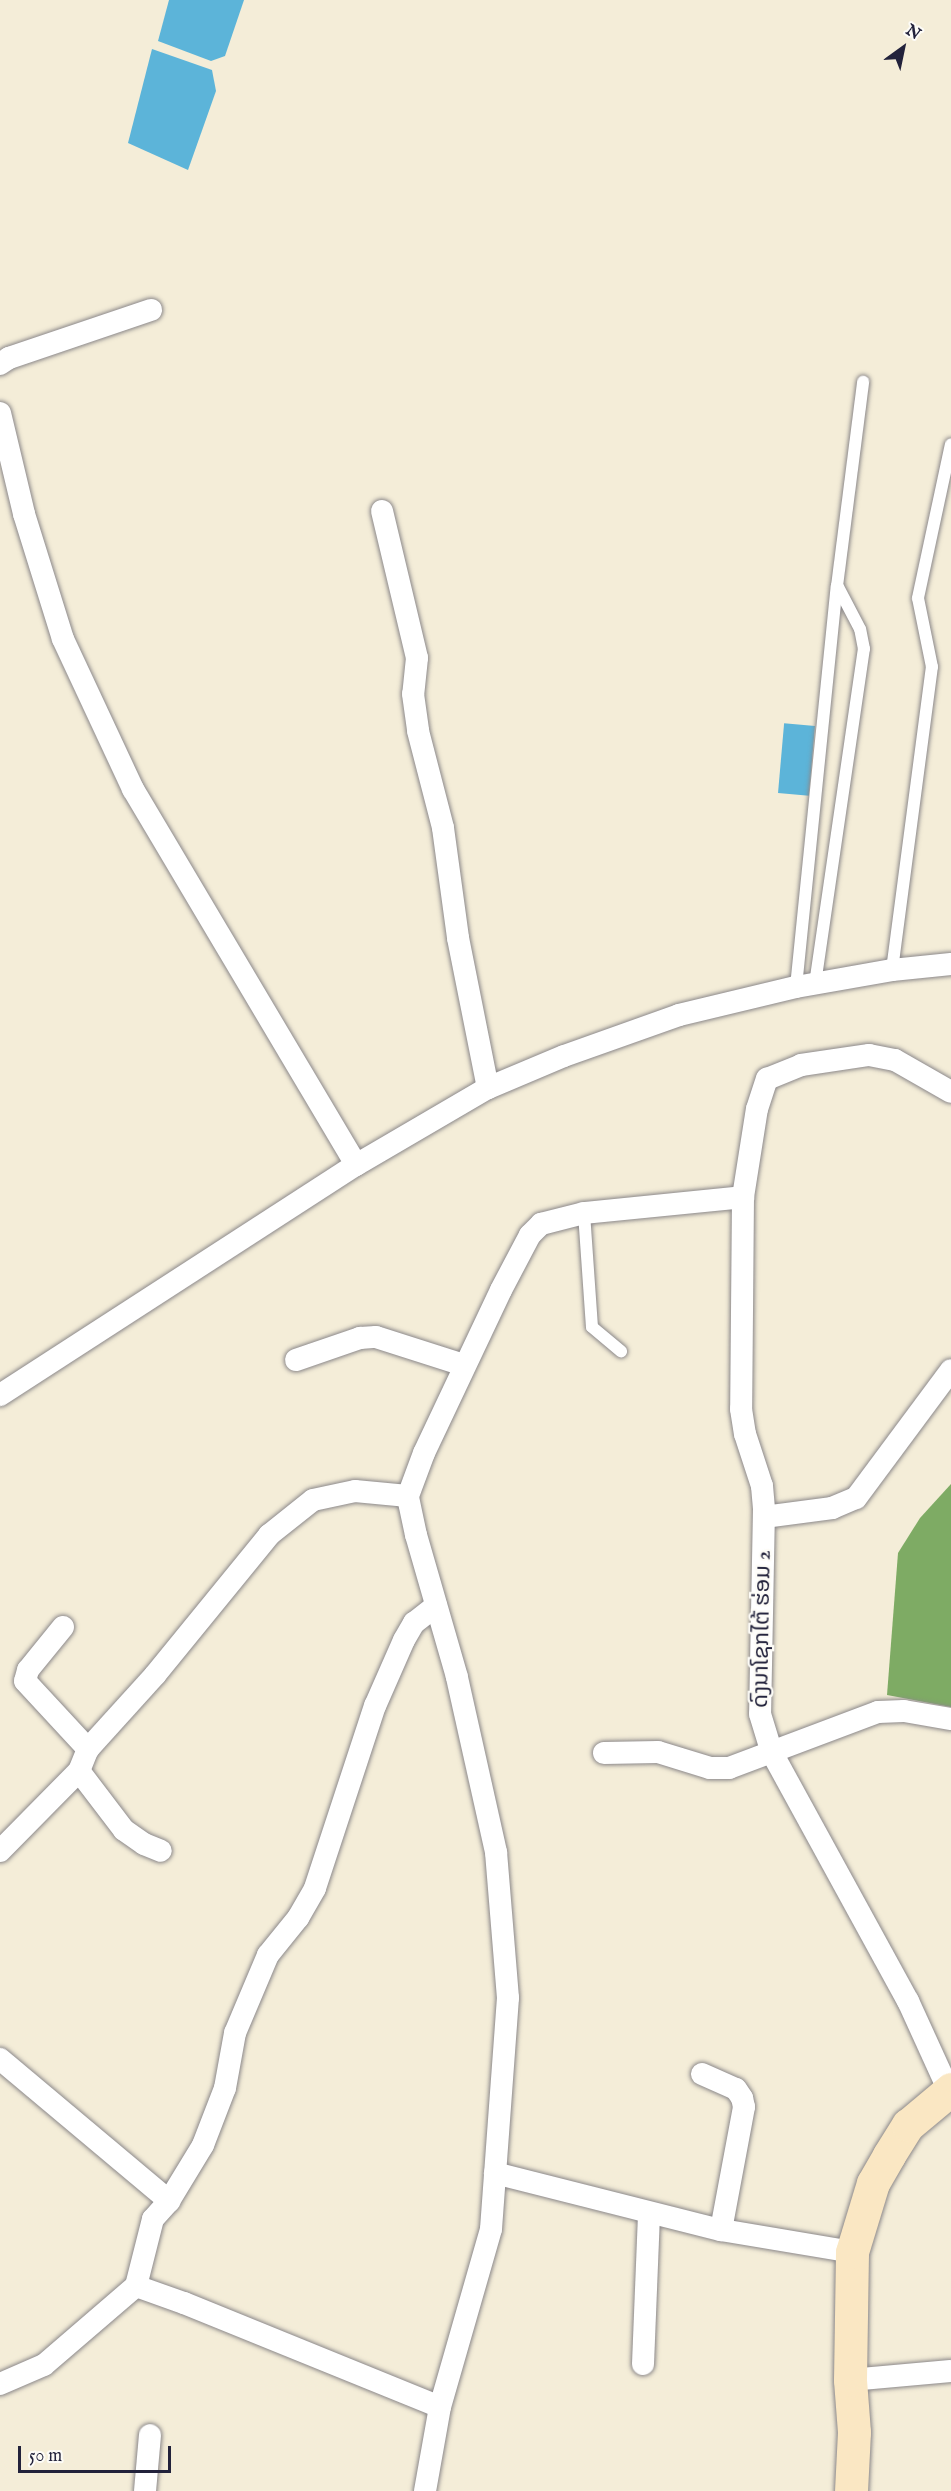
<!DOCTYPE html>
<meta charset="utf-8">
<style>
body{margin:0}
#map{position:relative;width:951px;height:2491px;overflow:hidden;background:#f4edd8;font-family:"IM FELL English","Noto Sans Lao",serif}
div>[style]{position:absolute}
.forest>*{inset:0;background:#7eab64}
.water>*{inset:0;background:#5cb4d9;transform-origin:0 0}
.roads{filter:drop-shadow(0 0 2px #8b888a) drop-shadow(0 0 2px #8b888a)}
.lane>*{height:12px;margin:-6px;padding:0 6px;transform-origin:6px;border-radius:6px;background:#fff}
.street>*{height:22px;margin:-11px;padding:0 11px;transform-origin:11px;border-radius:11px;background:#fff}
.secondary>*{height:33px;margin:-16.5px;padding:0 16.5px;transform-origin:16.5px;border-radius:16.5px;background:#fae7c3}
span{translate:-50% -50%;white-space:nowrap;text-align:center;line-height:1.15;-webkit-text-stroke:4.5px #fdfcf7;paint-order:stroke}
.street-label{font-size:22px;color:#22223b}
.north{position:absolute;left:873px;top:18px;width:60px;height:60px;-webkit-text-stroke:4px #fdfcf7;paint-order:stroke;rotate:33deg;font-size:16px;font-weight:700;line-height:24px;text-align:center;color:#22223b}
.north::after{content:'';display:block;margin:auto;width:21px;height:27px;background:#22223b;clip-path:polygon(50% 0,100% 100%,50% 72%,0 100%)}
.scale{position:absolute;left:18px;top:2446px;width:153px;height:27px;box-sizing:border-box;border:3px solid #22223b;border-top:0;padding-left:8px;font-size:18px;line-height:21px;white-space:nowrap;color:#22223b;-webkit-text-stroke:4px #fdfcf7;paint-order:stroke}
</style>
<div id="map">
<div class="forest">
<div style="clip-path:polygon(951px 1484px,951px 1707px,887px 1695px,898px 1553px,920px 1518px)"></div>
</div>
<div class="water">
<div style="clip-path:polygon(169px 0,244px 0,225px 56px,211px 61px,158px 41px)"></div>
<div style="clip-path:polygon(152px 49px,212px 70px,216px 91px,188px 170px,128px 143px)"></div>
<div style="left:815px;top:726px;width:70px;height:31px;rotate:95deg"></div>
</div>
<div class="roads">
<div class="lane">
<div style="left:892px;top:970px;width:306px;rotate:-82.5deg"></div>
<div style="left:932px;top:667px;width:70px;rotate:-101.5deg"></div>
<div style="left:918px;top:598px;width:157px;rotate:-77.9deg"></div>
<div style="left:815px;top:984px;width:339px;rotate:-81.7deg"></div>
<div style="left:864px;top:649px;width:20px;rotate:-101deg"></div>
<div style="left:860px;top:629px;width:47px;rotate:-117.6deg"></div>
<div style="left:796px;top:987px;width:403px;rotate:-84.2deg"></div>
<div style="left:837px;top:586px;width:206px;rotate:-82.7deg"></div>
<div style="left:584px;top:1213px;width:114px;rotate:86deg"></div>
<div style="left:592px;top:1327px;width:38px;rotate:40deg"></div>
</div>
<div class="street">
<div style="left:0;top:364px;width:11px;rotate:-34deg"></div>
<div style="left:9px;top:358px;width:150px;rotate:-18.7deg"></div>
<div style="left:0;top:413px;width:104px;rotate:76.6deg"></div>
<div style="left:24px;top:514px;width:131px;rotate:72.7deg"></div>
<div style="left:63px;top:639px;width:166px;rotate:65deg"></div>
<div style="left:133px;top:789px;width:437px;rotate:59.3deg"></div>
<div style="left:382px;top:511px;width:151px;rotate:76.6deg"></div>
<div style="left:417px;top:658px;width:36px;rotate:96deg"></div>
<div style="left:413px;top:694px;width:37px;rotate:82deg"></div>
<div style="left:418px;top:731px;width:100px;rotate:75.5deg"></div>
<div style="left:443px;top:828px;width:111px;rotate:82.2deg"></div>
<div style="left:458px;top:938px;width:153px;rotate:78.7deg"></div>
<div style="left:743px;top:1197px;width:212px;rotate:90.5deg"></div>
<div style="left:741px;top:1409px;width:25px;rotate:81deg"></div>
<div style="left:745px;top:1434px;width:55px;rotate:71.9deg"></div>
<div style="left:762px;top:1486px;width:23px;rotate:85deg"></div>
<div style="left:764px;top:1509px;width:205px;rotate:91.1deg"></div>
<div style="left:760px;top:1714px;width:39px;rotate:73deg"></div>
<div style="left:771px;top:1751px;width:285px;rotate:61.3deg"></div>
<div style="left:908px;top:2001px;width:99px;rotate:65.5deg"></div>
<div style="left:296px;top:1360px;width:68px;rotate:-19deg"></div>
<div style="left:360px;top:1338px;width:16px;rotate:-4deg"></div>
<div style="left:376px;top:1337px;width:92px;rotate:17.7deg"></div>
<div style="left:0;top:1395px;width:424px;rotate:-32.9deg"></div>
<div style="left:356px;top:1165px;width:153px;rotate:-30.3deg"></div>
<div style="left:488px;top:1088px;width:82px;rotate:-22.8deg"></div>
<div style="left:564px;top:1056px;width:122px;rotate:-19.6deg"></div>
<div style="left:679px;top:1015px;width:120px;rotate:-13.5deg"></div>
<div style="left:796px;top:987px;width:97px;rotate:-10deg"></div>
<div style="left:892px;top:970px;width:59px;rotate:-5.8deg"></div>
<div style="left:764px;top:1517px;width:69px;rotate:-7.5deg"></div>
<div style="left:832px;top:1508px;width:26px;rotate:-23deg"></div>
<div style="left:856px;top:1498px;width:159px;rotate:-53.4deg"></div>
<div style="left:63px;top:1627px;width:55px;rotate:129.1deg"></div>
<div style="left:28px;top:1670px;width:11px;rotate:105deg"></div>
<div style="left:25px;top:1681px;width:93px;rotate:47.2deg"></div>
<div style="left:604px;top:1753px;width:54px;rotate:-1.1deg"></div>
<div style="left:658px;top:1752px;width:54px;rotate:17.1deg"></div>
<div style="left:710px;top:1768px;width:19px"></div>
<div style="left:729px;top:1768px;width:159px;rotate:-20.6deg"></div>
<div style="left:878px;top:1712px;width:26px;rotate:-2deg"></div>
<div style="left:904px;top:1711px;width:48px;rotate:9.7deg"></div>
<div style="left:79px;top:1771px;width:74px;rotate:52.7deg"></div>
<div style="left:124px;top:1830px;width:24px;rotate:35deg"></div>
<div style="left:144px;top:1844px;width:18px;rotate:22deg"></div>
<div style="left:0;top:1851px;width:112px;rotate:-45.4deg"></div>
<div style="left:79px;top:1771px;width:24px;rotate:-68deg"></div>
<div style="left:88px;top:1749px;width:100px;rotate:-47.8deg"></div>
<div style="left:155px;top:1675px;width:181px;rotate:-50.8deg"></div>
<div style="left:269px;top:1535px;width:56px;rotate:-38.5deg"></div>
<div style="left:313px;top:1500px;width:43px;rotate:-12.1deg"></div>
<div style="left:355px;top:1491px;width:53px;rotate:5.4deg"></div>
<div style="left:0;top:2059px;width:221px;rotate:40deg"></div>
<div style="left:702px;top:2074px;width:37px;rotate:24deg"></div>
<div style="left:736px;top:2089px;width:11px;rotate:56deg"></div>
<div style="left:742px;top:2098px;width:9px;rotate:77deg"></div>
<div style="left:744px;top:2107px;width:125px;rotate:100.6deg"></div>
<div style="left:495px;top:2173px;width:233px;rotate:14.2deg"></div>
<div style="left:721px;top:2230px;width:133px;rotate:9.5deg"></div>
<div style="left:136px;top:2286px;width:51px;rotate:19.5deg"></div>
<div style="left:184px;top:2303px;width:276px;rotate:22.1deg"></div>
<div style="left:643px;top:2364px;width:151px;rotate:-87.7deg"></div>
<div style="left:850px;top:2380px;width:101px;rotate:-5.1deg"></div>
<div style="left:0;top:2384px;width:48px;rotate:-23.4deg"></div>
<div style="left:44px;top:2365px;width:121px;rotate:-40.7deg"></div>
<div style="left:136px;top:2286px;width:69px;rotate:-75.8deg"></div>
<div style="left:153px;top:2219px;width:24px;rotate:-48deg"></div>
<div style="left:169px;top:2201px;width:66px;rotate:-58.7deg"></div>
<div style="left:203px;top:2145px;width:61px;rotate:-68.9deg"></div>
<div style="left:225px;top:2088px;width:56px;rotate:-79.7deg"></div>
<div style="left:235px;top:2033px;width:85px;rotate:-67.1deg"></div>
<div style="left:268px;top:1955px;width:48px;rotate:-51deg"></div>
<div style="left:298px;top:1918px;width:34px;rotate:-60deg"></div>
<div style="left:315px;top:1888px;width:192px;rotate:-71.8deg"></div>
<div style="left:375px;top:1706px;width:72px;rotate:-66.3deg"></div>
<div style="left:404px;top:1640px;width:20px;rotate:-60deg"></div>
<div style="left:414px;top:1623px;width:28px;rotate:-38deg"></div>
<div style="left:145px;top:2491px;width:56px;rotate:-84.9deg"></div>
<div style="left:425px;top:2491px;width:85px;rotate:-79.9deg"></div>
<div style="left:440px;top:2407px;width:185px;rotate:-74deg"></div>
<div style="left:491px;top:2229px;width:232px;rotate:-85.8deg"></div>
<div style="left:508px;top:1998px;width:146px;rotate:-94.7deg"></div>
<div style="left:496px;top:1852px;width:179px;rotate:-102.6deg"></div>
<div style="left:457px;top:1677px;width:148px;rotate:-106.1deg"></div>
<div style="left:416px;top:1535px;width:40px;rotate:-102deg"></div>
<div style="left:408px;top:1496px;width:46px;rotate:-69.6deg"></div>
<div style="left:424px;top:1453px;width:180px;rotate:-64.7deg"></div>
<div style="left:501px;top:1290px;width:62px;rotate:-62.2deg"></div>
<div style="left:530px;top:1235px;width:16px;rotate:-45deg"></div>
<div style="left:541px;top:1224px;width:44px;rotate:-14.3deg"></div>
<div style="left:584px;top:1213px;width:160px;rotate:-5.7deg"></div>
<div style="left:743px;top:1197px;width:89px;rotate:-81deg"></div>
<div style="left:757px;top:1109px;width:32px;rotate:-72deg"></div>
<div style="left:767px;top:1079px;width:37px;rotate:-22deg"></div>
<div style="left:801px;top:1065px;width:69px;rotate:-8.4deg"></div>
<div style="left:869px;top:1055px;width:26px;rotate:11deg"></div>
<div style="left:895px;top:1060px;width:64px;rotate:29.7deg"></div>
</div>
<div class="secondary">
<div style="left:851px;top:2491px;width:59px;rotate:-87.1deg"></div>
<div style="left:854px;top:2432px;width:52px;rotate:-94.4deg"></div>
<div style="left:850px;top:2380px;width:128px;rotate:-89.1deg"></div>
<div style="left:852px;top:2252px;width:72px;rotate:-73.1deg"></div>
<div style="left:873px;top:2183px;width:32px;rotate:-60deg"></div>
<div style="left:889px;top:2155px;width:36px;rotate:-58deg"></div>
<div style="left:908px;top:2125px;width:56px;rotate:-39.9deg"></div>
</div>
</div>
<div class="street-label">
<span style="left:763px;top:1629px;rotate:-89deg">ດົງນາໂຊກໄຕ້ ຮ່ອມ 2</span>
</div>
<div class="north">N</div>
<div class="scale">50 m</div>
</div>
